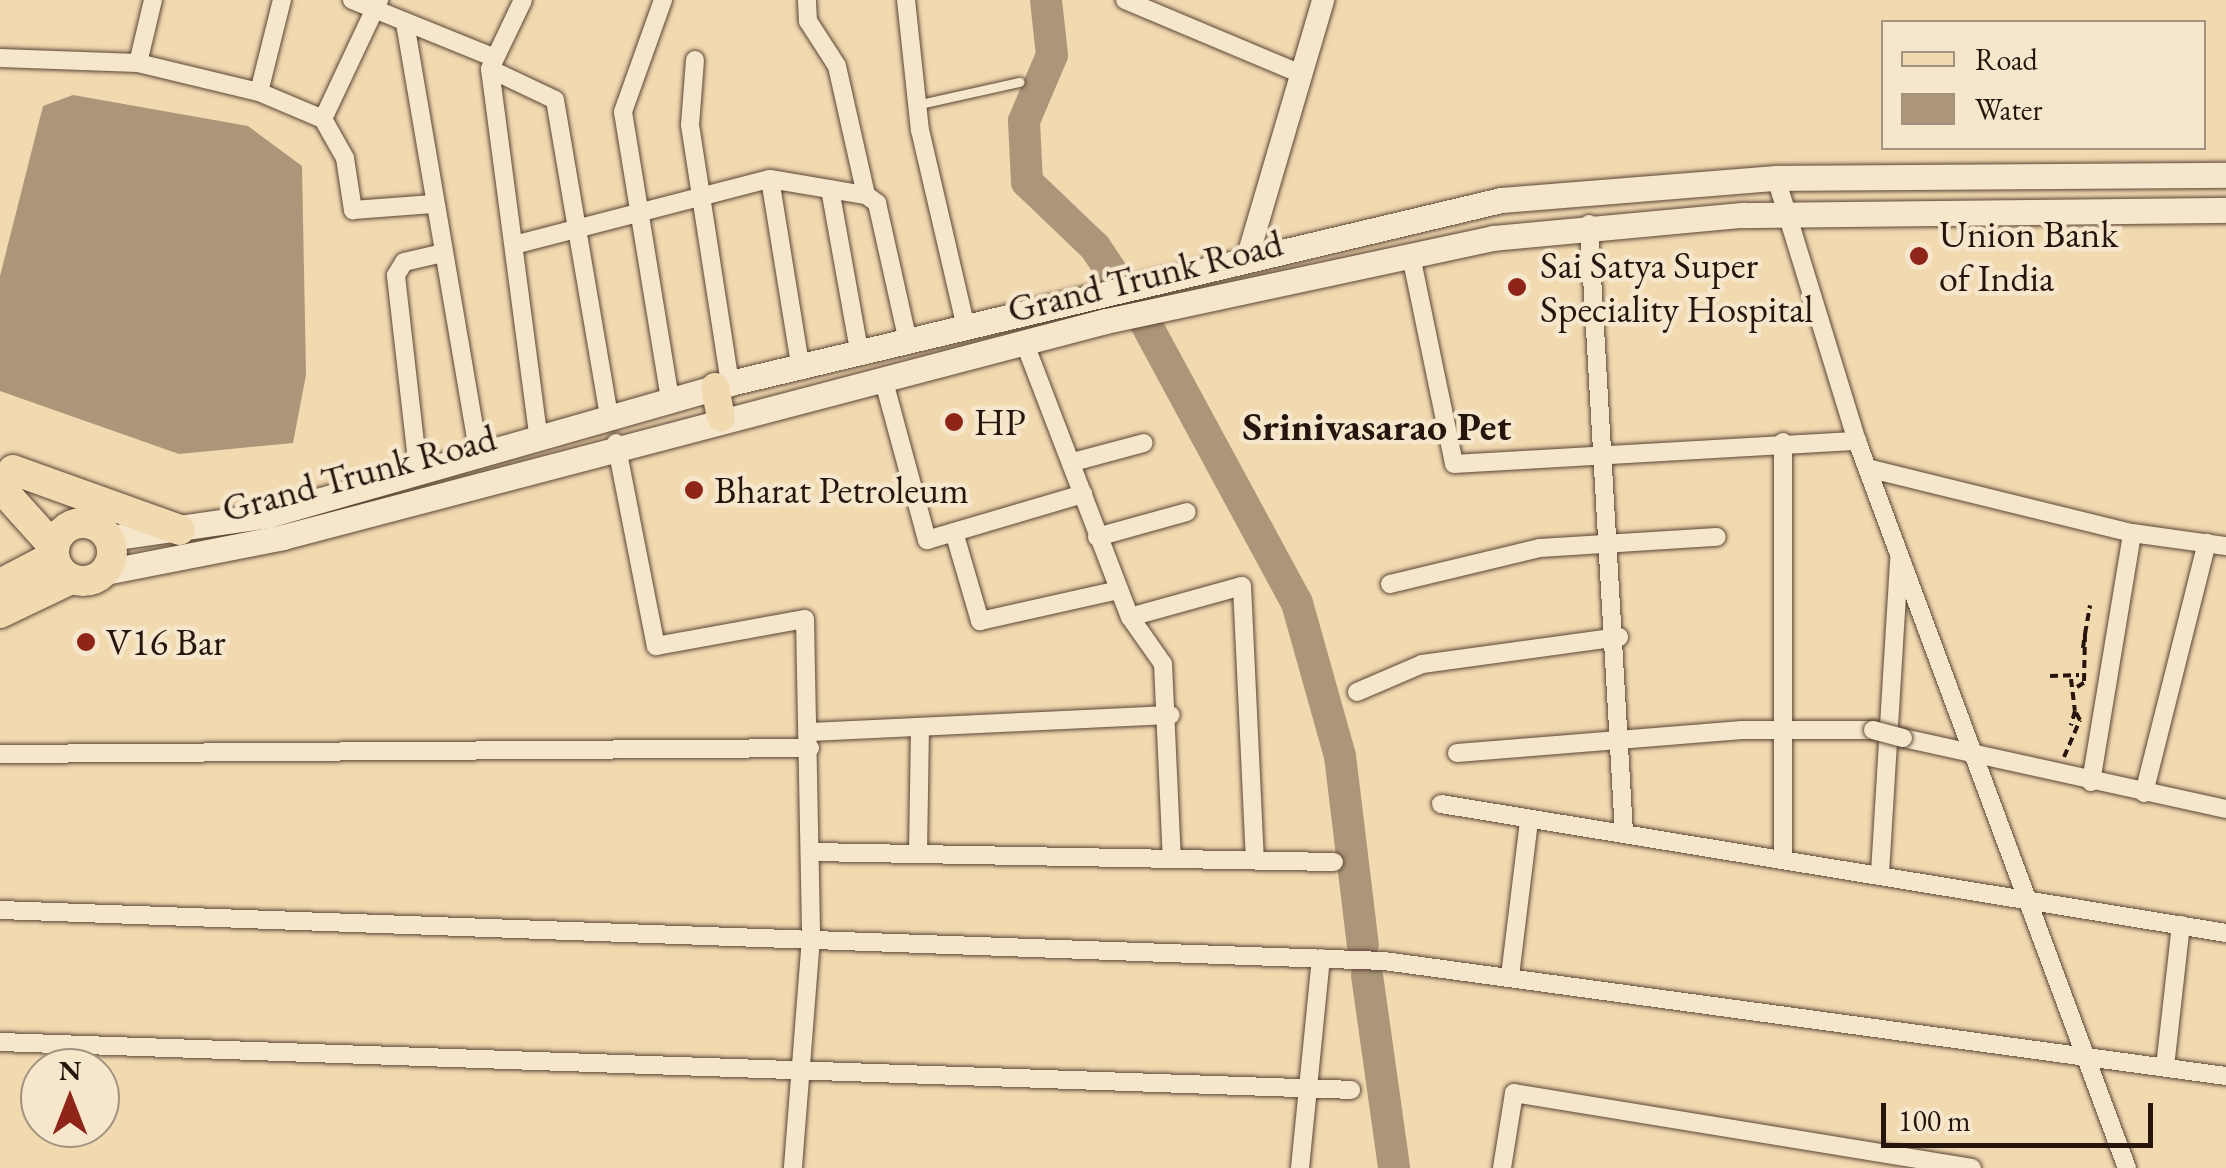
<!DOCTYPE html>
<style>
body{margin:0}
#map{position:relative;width:2226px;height:1168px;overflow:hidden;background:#f1d9b0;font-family:"EB Garamond",serif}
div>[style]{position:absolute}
.water>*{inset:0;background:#ac9679}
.river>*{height:32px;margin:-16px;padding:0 16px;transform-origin:16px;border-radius:16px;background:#ac9679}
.path>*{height:4px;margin-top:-2px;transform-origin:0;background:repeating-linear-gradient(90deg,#27140d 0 8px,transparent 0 13px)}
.roads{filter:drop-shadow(0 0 2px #5a4536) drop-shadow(0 0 2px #5a4536)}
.service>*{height:9px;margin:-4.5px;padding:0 4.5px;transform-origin:4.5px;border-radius:4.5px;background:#f6e6cc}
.minor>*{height:18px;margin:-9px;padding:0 9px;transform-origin:9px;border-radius:9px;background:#f6e6cc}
.tertiary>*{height:22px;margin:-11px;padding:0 11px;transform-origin:11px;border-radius:11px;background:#f6e6cc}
.secondary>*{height:25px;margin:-12.5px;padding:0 12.5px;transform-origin:12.5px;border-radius:12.5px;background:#f6e6cc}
.primary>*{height:28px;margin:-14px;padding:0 14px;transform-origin:14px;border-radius:14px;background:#f1d9b0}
.trunk>*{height:30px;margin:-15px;padding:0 15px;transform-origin:15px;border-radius:15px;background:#f1d9b0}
.trunk>.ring{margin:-15px;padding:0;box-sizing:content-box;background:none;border:30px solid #f1d9b0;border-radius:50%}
.bridges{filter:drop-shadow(0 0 2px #5a4536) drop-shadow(0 0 2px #5a4536)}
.minor-bridge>*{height:18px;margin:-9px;padding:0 9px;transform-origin:9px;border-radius:9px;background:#f6e6cc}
.dots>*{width:28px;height:28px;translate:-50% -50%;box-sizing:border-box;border:5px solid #f6e6cc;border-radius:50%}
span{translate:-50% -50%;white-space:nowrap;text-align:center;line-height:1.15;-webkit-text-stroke:9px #f6e6cc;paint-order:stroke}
.poi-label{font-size:38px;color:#27140d}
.left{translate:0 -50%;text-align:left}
.street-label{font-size:38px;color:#27140d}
.neighbourhood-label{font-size:40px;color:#27140d;font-weight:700}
.legend{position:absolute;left:1881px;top:20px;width:325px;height:130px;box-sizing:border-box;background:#f6e6cc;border:2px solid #a39280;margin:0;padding:12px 18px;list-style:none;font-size:30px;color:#27140d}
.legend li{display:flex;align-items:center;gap:20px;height:50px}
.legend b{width:50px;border:2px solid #a39280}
.north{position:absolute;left:20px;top:1048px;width:100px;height:100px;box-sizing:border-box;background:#f6e6cc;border:2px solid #a39280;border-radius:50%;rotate:0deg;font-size:28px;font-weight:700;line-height:40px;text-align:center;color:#27140d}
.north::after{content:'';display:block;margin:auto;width:35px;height:45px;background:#8f2418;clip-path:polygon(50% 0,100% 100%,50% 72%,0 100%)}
.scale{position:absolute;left:1881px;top:1103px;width:272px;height:45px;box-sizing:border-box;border:5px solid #27140d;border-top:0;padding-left:12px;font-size:30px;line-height:35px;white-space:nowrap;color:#27140d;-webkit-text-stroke:8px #f6e6cc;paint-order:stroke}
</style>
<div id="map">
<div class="water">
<div style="clip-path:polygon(73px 95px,248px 126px,302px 166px,306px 375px,293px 443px,179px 454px,0 391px,0 276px,43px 106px)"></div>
</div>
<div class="river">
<div style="left:1046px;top:0;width:55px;rotate:83.8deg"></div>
<div style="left:1052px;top:55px;width:72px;rotate:113deg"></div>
<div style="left:1024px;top:121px;width:61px;rotate:87.2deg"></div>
<div style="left:1027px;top:182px;width:94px;rotate:43.7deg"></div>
<div style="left:1095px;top:247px;width:90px;rotate:56.3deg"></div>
<div style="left:1145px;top:322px;width:319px;rotate:61.6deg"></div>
<div style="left:1297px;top:603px;width:159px;rotate:74.3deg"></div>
<div style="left:1340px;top:756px;width:190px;rotate:83.1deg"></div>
<div style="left:1367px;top:975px;width:195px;rotate:82deg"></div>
</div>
<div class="path">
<div style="left:2085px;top:634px;width:29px;rotate:-80deg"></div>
<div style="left:2083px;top:648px;width:14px;rotate:-82deg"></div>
<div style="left:2085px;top:634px;width:48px;rotate:91.2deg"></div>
<div style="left:2050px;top:676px;width:29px;rotate:-2deg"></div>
<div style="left:2071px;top:679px;width:32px;rotate:83deg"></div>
<div style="left:2077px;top:687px;width:9px;rotate:-32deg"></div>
<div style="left:2064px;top:757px;width:40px;rotate:-66.6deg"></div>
<div style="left:2080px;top:720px;width:10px;rotate:-119deg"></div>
<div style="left:2075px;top:711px;width:15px;rotate:106deg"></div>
</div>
<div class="roads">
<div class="service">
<div style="left:916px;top:105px;width:106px;rotate:-12.6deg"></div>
</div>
<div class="minor">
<div style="left:352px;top:0;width:154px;rotate:22.1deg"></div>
<div style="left:523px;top:0;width:76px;rotate:115.6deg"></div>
<div style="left:490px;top:69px;width:368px;rotate:82.5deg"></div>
<div style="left:663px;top:0;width:119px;rotate:109.7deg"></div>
<div style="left:623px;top:112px;width:291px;rotate:80.7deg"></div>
<div style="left:906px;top:0;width:131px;rotate:83.9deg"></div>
<div style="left:920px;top:130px;width:203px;rotate:76.9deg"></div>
<div style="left:1125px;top:0;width:189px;rotate:22.8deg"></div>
<div style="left:405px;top:23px;width:434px;rotate:80.3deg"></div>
<div style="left:0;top:58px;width:138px;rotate:2.1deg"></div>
<div style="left:138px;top:63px;width:124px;rotate:13.5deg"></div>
<div style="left:259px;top:92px;width:69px;rotate:22.9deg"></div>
<div style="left:323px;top:119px;width:132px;rotate:-64.8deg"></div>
<div style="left:695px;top:60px;width:65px;rotate:94.4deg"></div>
<div style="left:690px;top:125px;width:261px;rotate:81.2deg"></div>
<div style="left:138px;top:63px;width:65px;rotate:-76.6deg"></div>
<div style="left:490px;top:69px;width:72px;rotate:25.5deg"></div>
<div style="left:555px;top:100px;width:320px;rotate:80.3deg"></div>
<div style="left:259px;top:92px;width:95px;rotate:-76deg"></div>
<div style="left:323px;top:119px;width:45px;rotate:60.6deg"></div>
<div style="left:345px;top:158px;width:53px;rotate:81.3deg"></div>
<div style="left:353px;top:210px;width:80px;rotate:-4.3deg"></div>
<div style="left:1776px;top:178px;width:275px;rotate:72.9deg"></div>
<div style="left:1857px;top:441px;width:776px;rotate:69.63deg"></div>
<div style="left:770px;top:179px;width:194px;rotate:80.8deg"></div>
<div style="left:830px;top:189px;width:170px;rotate:79.8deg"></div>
<div style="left:866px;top:195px;width:14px;rotate:36deg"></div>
<div style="left:877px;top:203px;width:142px;rotate:77.4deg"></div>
<div style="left:1589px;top:224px;width:609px;rotate:86.71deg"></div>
<div style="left:514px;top:245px;width:264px;rotate:-14.5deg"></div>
<div style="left:770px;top:179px;width:97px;rotate:9.5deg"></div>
<div style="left:866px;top:195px;width:132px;rotate:-102.7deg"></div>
<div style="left:837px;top:66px;width:54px;rotate:-122.8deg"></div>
<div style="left:808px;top:21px;width:21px;rotate:-93deg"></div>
<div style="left:1411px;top:256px;width:212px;rotate:78.3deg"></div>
<div style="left:1454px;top:464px;width:404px;rotate:-3.3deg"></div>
<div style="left:1025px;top:344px;width:292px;rotate:69deg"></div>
<div style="left:1130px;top:617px;width:57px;rotate:54.9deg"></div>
<div style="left:1163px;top:664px;width:195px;rotate:87.4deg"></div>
<div style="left:883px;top:378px;width:168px;rotate:74.8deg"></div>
<div style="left:927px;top:540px;width:163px;rotate:-16.4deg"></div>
<div style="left:1783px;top:442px;width:414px;rotate:90deg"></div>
<div style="left:616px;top:443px;width:207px;rotate:78.9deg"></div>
<div style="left:656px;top:646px;width:151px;rotate:-10.3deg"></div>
<div style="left:805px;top:619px;width:319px;rotate:88.9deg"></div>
<div style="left:811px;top:938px;width:231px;rotate:94.5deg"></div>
<div style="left:1073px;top:462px;width:73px;rotate:-15deg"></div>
<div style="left:1867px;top:468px;width:273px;rotate:13.8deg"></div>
<div style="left:2132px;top:533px;width:95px;rotate:7.9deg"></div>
<div style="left:418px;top:469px;width:195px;rotate:-96.5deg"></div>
<div style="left:396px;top:275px;width:15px;rotate:-58deg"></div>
<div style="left:404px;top:262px;width:39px;rotate:-13deg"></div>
<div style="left:954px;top:532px;width:93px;rotate:73.7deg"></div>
<div style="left:980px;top:621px;width:142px;rotate:-12.6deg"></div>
<div style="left:1097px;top:537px;width:93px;rotate:-15.5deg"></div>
<div style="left:1390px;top:584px;width:154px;rotate:-13.5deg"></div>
<div style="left:1540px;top:548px;width:177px;rotate:-3.6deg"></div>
<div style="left:1130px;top:617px;width:116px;rotate:-15.5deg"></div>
<div style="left:1242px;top:586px;width:274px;rotate:87.3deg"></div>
<div style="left:1357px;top:692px;width:71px;rotate:-23.3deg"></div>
<div style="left:1422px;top:664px;width:199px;rotate:-7.8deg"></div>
<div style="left:809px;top:732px;width:362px;rotate:-2.7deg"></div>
<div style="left:1903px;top:738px;width:331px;rotate:12.4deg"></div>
<div style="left:1457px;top:753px;width:286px;rotate:-4.6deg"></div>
<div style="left:1742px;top:730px;width:131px"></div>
<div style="left:0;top:754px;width:810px;rotate:-0.42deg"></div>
<div style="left:2091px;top:782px;width:252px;rotate:-80.6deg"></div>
<div style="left:2144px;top:793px;width:258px;rotate:-75.9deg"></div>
<div style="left:1441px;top:804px;width:796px;rotate:9.33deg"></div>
<div style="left:812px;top:852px;width:522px;rotate:1.1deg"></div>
<div style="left:918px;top:854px;width:123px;rotate:-89.1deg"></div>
<div style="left:1880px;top:873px;width:314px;rotate:-86.5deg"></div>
<div style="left:0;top:910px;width:1385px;rotate:2.11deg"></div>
<div style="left:1384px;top:961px;width:850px;rotate:7.78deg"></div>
<div style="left:1510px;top:976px;width:156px;rotate:-83deg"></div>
<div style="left:0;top:1042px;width:1352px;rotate:2.03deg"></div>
<div style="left:2165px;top:1067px;width:143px;rotate:-83.6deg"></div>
<div style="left:1300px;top:1168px;width:211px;rotate:-84.3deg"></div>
<div style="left:1502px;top:1168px;width:76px;rotate:-80.9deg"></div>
<div style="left:1514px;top:1093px;width:464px;rotate:9.3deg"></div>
</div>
<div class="tertiary">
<div style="left:1247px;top:259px;width:270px;rotate:-73.6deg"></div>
</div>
<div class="secondary">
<div style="left:109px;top:538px;width:161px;rotate:-8.2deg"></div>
<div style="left:268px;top:515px;width:480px;rotate:-15.9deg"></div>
<div style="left:730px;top:383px;width:792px;rotate:-13.35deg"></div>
<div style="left:1501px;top:200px;width:276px;rotate:-4.6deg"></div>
<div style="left:1776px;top:178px;width:450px;rotate:-0.4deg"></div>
<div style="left:105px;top:572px;width:181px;rotate:-11.1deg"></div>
<div style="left:283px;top:537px;width:851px;rotate:-14.71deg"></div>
<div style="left:1106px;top:321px;width:396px;rotate:-12.1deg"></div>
<div style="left:1493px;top:238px;width:251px;rotate:-5.3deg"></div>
<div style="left:1743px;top:215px;width:483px;rotate:-0.6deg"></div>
</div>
<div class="primary">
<div style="left:715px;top:387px;width:31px;rotate:79deg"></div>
</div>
<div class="trunk">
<div style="left:13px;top:470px;width:177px;rotate:19.8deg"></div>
<div style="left:0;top:487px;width:81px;rotate:48deg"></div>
<div class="ring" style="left:54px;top:523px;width:28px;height:28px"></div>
<div style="left:0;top:584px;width:61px;rotate:-27.4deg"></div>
<div style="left:0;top:613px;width:79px;rotate:-25.6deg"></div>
</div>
</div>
<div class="bridges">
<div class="minor-bridge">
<div style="left:1873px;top:730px;width:31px;rotate:15deg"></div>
</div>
</div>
<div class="dots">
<div style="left:1919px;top:256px;background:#8f2418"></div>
<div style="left:1517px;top:287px;background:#8f2418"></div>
<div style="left:954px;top:422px;background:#8f2418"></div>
<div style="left:694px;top:490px;background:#8f2418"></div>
<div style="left:86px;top:642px;background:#8f2418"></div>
</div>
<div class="poi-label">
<span class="left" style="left:1939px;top:256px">Union Bank<br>of India</span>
<span class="left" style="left:1540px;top:287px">Sai Satya Super<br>Speciality Hospital</span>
<span class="left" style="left:974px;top:422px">HP</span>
<span class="left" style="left:714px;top:490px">Bharat Petroleum</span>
<span class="left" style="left:106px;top:642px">V16 Bar</span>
</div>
<div class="street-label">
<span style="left:1145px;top:276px;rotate:-14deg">Grand Trunk Road</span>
<span style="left:359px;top:473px;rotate:-15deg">Grand Trunk Road</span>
</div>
<div class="neighbourhood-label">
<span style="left:1377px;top:426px">Srinivasarao Pet</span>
</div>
<ul class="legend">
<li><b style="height:12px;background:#f1d9b0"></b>Road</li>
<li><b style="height:28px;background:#ac9679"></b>Water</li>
</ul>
<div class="north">N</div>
<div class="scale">100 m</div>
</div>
